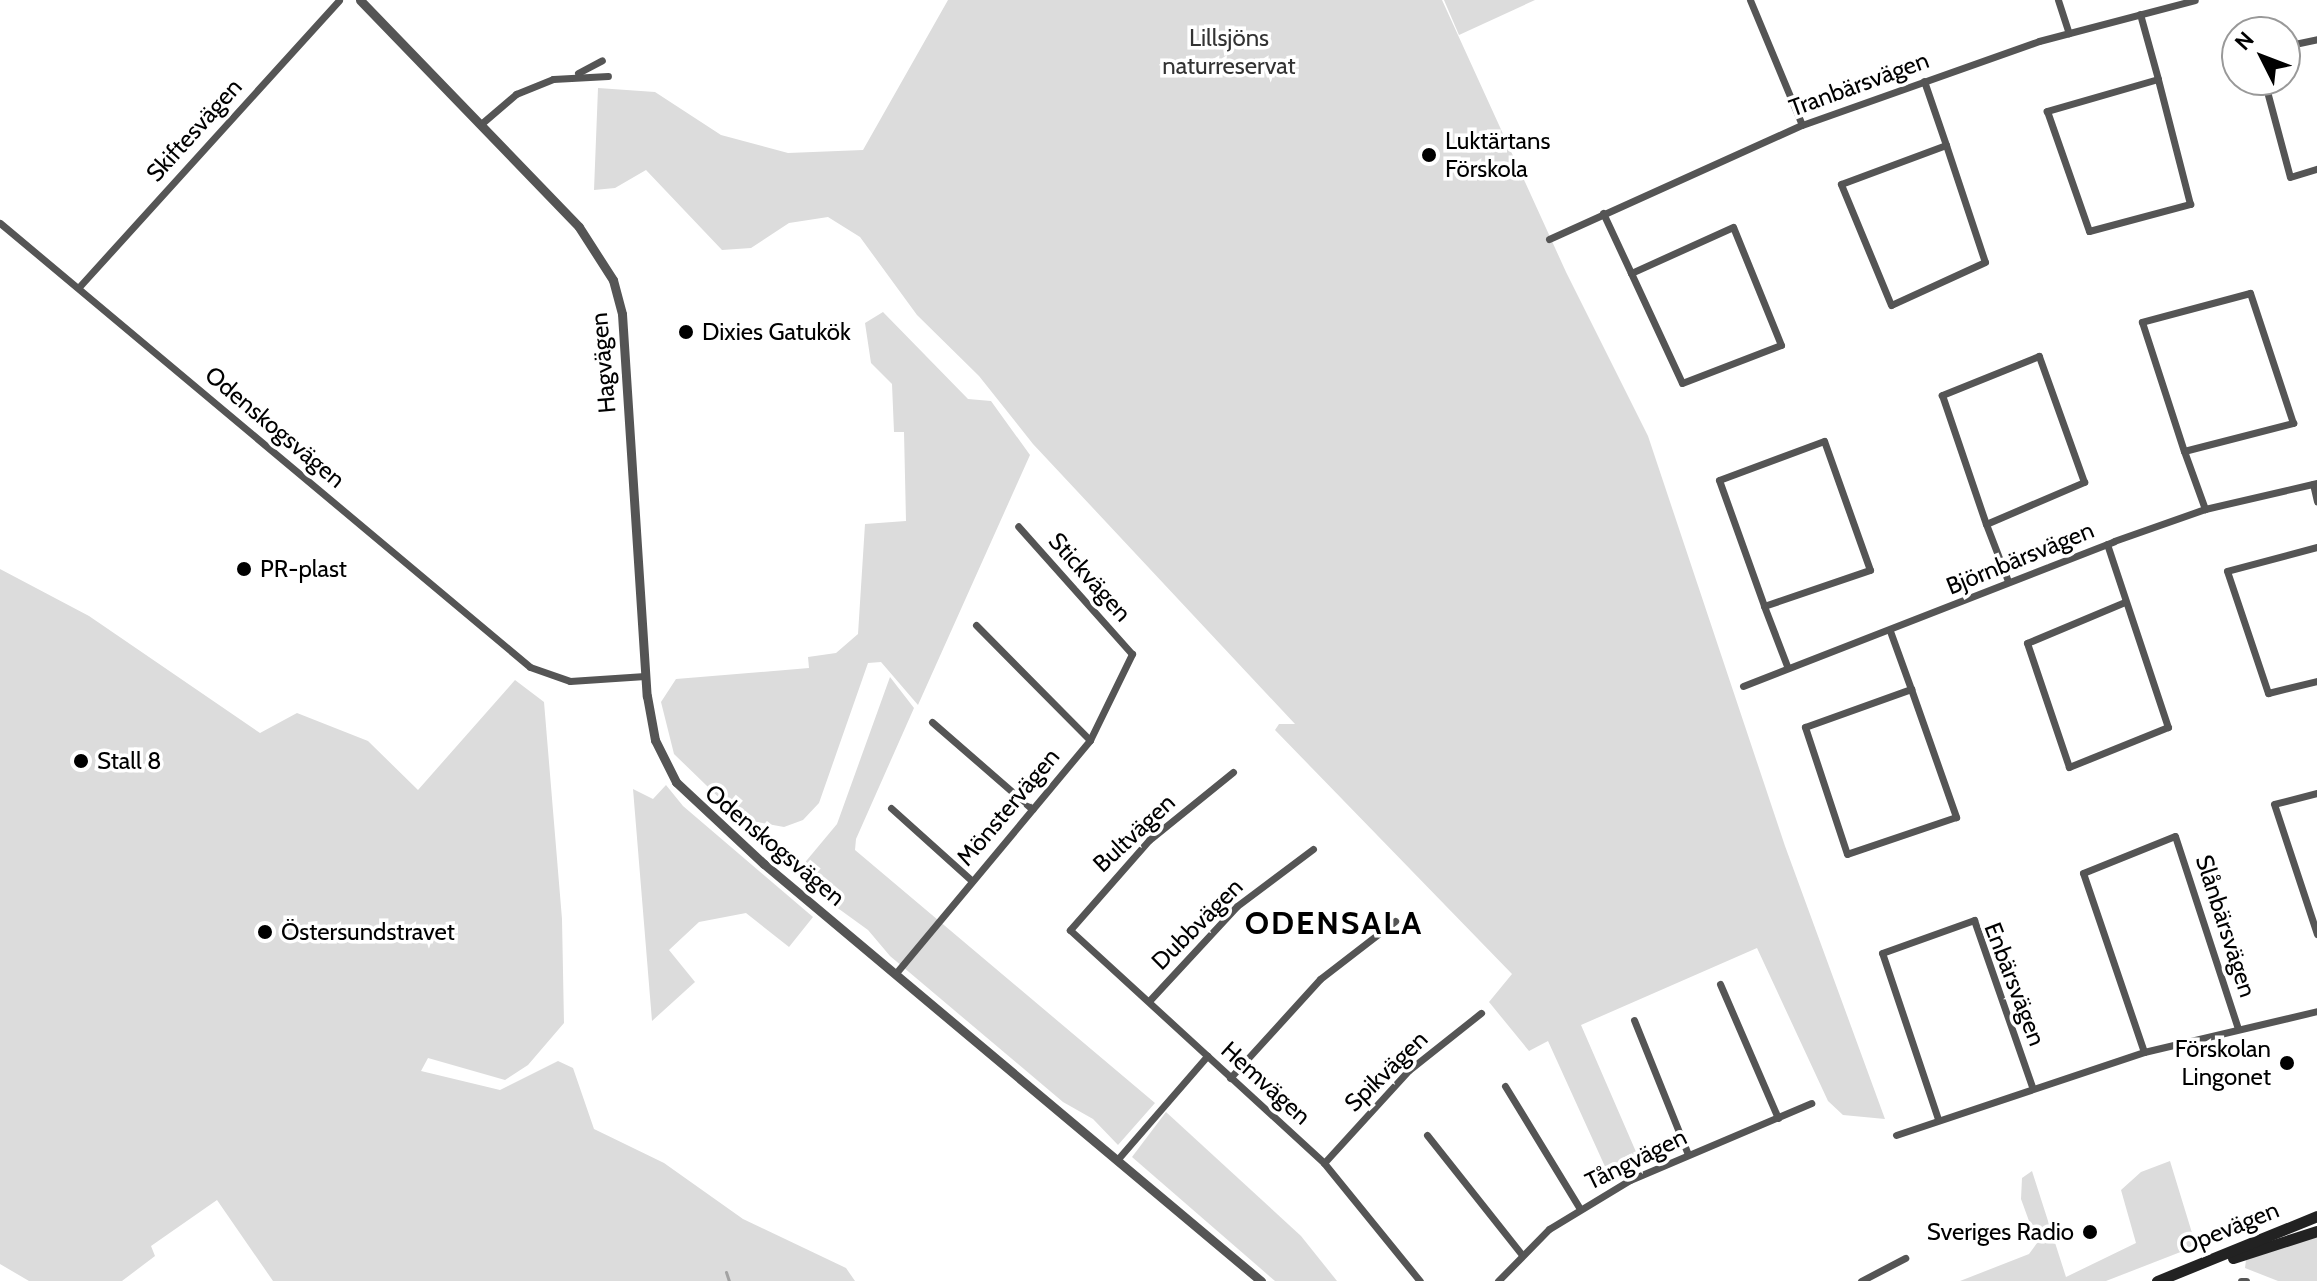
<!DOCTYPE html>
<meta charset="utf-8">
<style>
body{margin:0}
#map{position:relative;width:2317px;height:1281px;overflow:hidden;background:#fff;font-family:Cabin,sans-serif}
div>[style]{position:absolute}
.green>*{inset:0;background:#dcdcdc}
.stream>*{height:3px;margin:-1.5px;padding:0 1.5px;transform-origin:1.5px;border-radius:1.5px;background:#a3a3a3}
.minor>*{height:7px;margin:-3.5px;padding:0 3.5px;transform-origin:3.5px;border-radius:3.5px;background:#555}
.tertiary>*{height:9px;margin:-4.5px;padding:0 4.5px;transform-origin:4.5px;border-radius:4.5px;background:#555}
.secondary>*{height:11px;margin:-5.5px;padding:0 5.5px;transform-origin:5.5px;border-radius:5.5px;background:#222}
.dots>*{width:22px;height:22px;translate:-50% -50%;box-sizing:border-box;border:4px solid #fff;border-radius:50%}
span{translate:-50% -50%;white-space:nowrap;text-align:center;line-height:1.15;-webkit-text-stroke:7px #fff;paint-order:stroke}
.park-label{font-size:24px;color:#333}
.street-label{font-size:24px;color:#000}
.poi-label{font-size:24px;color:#000}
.left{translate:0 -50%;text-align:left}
.right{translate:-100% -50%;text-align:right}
.district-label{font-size:32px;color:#000;font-weight:700;letter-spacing:2px}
.north{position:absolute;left:2221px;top:16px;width:80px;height:80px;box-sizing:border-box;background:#fff;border:2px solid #999;border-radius:50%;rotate:312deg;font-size:22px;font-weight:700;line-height:32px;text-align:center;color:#000}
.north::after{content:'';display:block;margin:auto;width:28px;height:36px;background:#000;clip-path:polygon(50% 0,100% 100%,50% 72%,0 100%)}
</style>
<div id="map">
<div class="green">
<div style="clip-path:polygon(948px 0,1442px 0,1566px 272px,1648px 436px,1785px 846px,1885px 1119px,1843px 1115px,1828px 1101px,1757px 948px,1581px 1025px,1643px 1168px,1612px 1182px,1548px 1041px,1529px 1051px,1489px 1002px,1512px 974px,1275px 730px,1279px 724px,1295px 724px,1033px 444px,979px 376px,917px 315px,860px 237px,828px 217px,789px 223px,751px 248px,722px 250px,646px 170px,615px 188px,594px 190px,598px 88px,655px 92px,721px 135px,788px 153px,863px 150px)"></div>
<div style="clip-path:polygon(1444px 0,1535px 0,1459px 35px)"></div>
<div style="clip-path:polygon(883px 312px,968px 399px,991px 401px,1030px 455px,918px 705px,881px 662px,868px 663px,819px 803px,803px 820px,784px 827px,757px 822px,738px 816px,674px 754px,661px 702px,676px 679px,809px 668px,808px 657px,836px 653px,858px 634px,865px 524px,906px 521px,904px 432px,894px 432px,892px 384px,871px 363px,865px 323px)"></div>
<div style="clip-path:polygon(0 569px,89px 616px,260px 733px,297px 713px,368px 741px,418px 790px,515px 680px,544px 702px,562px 919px,564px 1023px,528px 1065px,505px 1080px,428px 1058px,421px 1071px,500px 1090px,558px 1061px,573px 1068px,594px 1129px,664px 1163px,743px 1219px,846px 1268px,855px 1281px,273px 1281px,217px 1200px,151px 1246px,155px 1256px,122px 1281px,29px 1281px,0 1264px)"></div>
<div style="clip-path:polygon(890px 677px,914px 708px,856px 839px,855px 850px,1155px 1103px,1118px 1145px,1093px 1119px,1063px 1102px,890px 956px,868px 930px,799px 880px,797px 872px,837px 824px)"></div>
<div style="clip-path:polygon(666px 785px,683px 806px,813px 917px,789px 947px,746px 913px,699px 922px,669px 950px,695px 982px,652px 1021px,633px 789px,653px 799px)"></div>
<div style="clip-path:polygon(1166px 1112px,1301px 1236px,1337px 1281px,1275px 1281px,1132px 1157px)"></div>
<div style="clip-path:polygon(2170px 1161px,2196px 1246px,2106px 1281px,1960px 1281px,2029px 1254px,2037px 1243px,2021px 1199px,2022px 1178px,2032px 1171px,2066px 1277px,2136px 1243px,2121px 1190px,2141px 1172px)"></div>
<div style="clip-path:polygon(2317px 1235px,2317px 1281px,2278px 1281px,2245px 1268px,2246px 1260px)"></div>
</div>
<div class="stream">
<div style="left:726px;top:1272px;width:9px;rotate:72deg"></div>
</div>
<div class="minor">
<div style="left:1750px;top:0;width:135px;rotate:67.4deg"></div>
<div style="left:2058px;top:0;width:35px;rotate:72deg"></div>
<div style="left:2140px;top:14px;width:67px;rotate:74.5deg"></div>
<div style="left:2158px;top:79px;width:116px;rotate:163.9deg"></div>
<div style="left:2047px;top:111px;width:127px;rotate:70.7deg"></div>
<div style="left:2089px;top:231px;width:105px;rotate:-15deg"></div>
<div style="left:2190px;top:204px;width:129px;rotate:-104.4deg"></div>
<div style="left:2285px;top:46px;width:33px;rotate:-12deg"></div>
<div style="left:578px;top:73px;width:27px;rotate:-28deg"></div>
<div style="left:2264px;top:80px;width:100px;rotate:75deg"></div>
<div style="left:2290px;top:177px;width:28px;rotate:-17deg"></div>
<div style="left:1924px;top:81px;width:68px;rotate:71deg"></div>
<div style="left:1946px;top:145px;width:123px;rotate:71.6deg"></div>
<div style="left:1985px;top:262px;width:103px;rotate:155.4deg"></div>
<div style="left:1891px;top:305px;width:131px;rotate:-112.5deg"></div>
<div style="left:1841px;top:184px;width:112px;rotate:-20.4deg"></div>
<div style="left:481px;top:124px;width:46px;rotate:-40.6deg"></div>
<div style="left:516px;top:94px;width:40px;rotate:-22deg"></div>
<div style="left:553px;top:79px;width:55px;rotate:-3.1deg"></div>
<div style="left:1603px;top:213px;width:66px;rotate:65deg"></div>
<div style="left:1631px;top:273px;width:121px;rotate:65.1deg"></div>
<div style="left:1682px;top:383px;width:106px;rotate:-21deg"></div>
<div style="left:1781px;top:345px;width:127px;rotate:-112.1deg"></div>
<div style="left:1733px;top:227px;width:112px;rotate:155.7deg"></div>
<div style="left:0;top:223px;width:691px;rotate:39.95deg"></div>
<div style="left:530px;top:667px;width:42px;rotate:19.3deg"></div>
<div style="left:570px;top:681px;width:75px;rotate:-3.8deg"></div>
<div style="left:1549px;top:239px;width:277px;rotate:-24.3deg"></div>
<div style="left:1802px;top:125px;width:251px;rotate:-19.5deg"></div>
<div style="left:2039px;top:41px;width:161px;rotate:-14.7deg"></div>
<div style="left:79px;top:287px;width:387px;rotate:-47.8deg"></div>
<div style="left:2184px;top:451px;width:113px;rotate:-14.4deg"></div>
<div style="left:2293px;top:423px;width:137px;rotate:-108.3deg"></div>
<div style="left:2250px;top:293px;width:112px;rotate:165deg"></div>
<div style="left:2142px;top:322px;width:136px;rotate:72deg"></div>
<div style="left:2184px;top:451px;width:62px;rotate:70.1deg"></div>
<div style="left:2313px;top:484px;width:18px;rotate:77deg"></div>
<div style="left:1986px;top:524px;width:107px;rotate:-23.2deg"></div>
<div style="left:2084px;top:482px;width:134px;rotate:-109.7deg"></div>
<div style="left:2039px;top:356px;width:105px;rotate:158.1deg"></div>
<div style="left:1942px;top:395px;width:136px;rotate:71.2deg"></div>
<div style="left:1986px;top:524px;width:61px;rotate:68.9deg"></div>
<div style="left:2107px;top:544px;width:193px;rotate:71.6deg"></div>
<div style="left:2168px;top:727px;width:107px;rotate:158deg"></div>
<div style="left:2069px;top:767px;width:131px;rotate:-108.7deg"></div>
<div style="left:2027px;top:643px;width:106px;rotate:-22.7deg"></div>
<div style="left:2317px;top:547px;width:93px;rotate:165.1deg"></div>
<div style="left:2227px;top:571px;width:129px;rotate:71.4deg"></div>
<div style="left:2268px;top:693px;width:50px;rotate:-13.8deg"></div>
<div style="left:1764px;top:606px;width:112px;rotate:-18.8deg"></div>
<div style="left:1870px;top:570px;width:137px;rotate:-109.6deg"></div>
<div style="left:1824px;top:441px;width:112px;rotate:159.6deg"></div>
<div style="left:1719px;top:480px;width:134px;rotate:70.3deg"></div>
<div style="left:1764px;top:606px;width:64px;rotate:69deg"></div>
<div style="left:976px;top:625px;width:162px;rotate:45.3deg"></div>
<div style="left:1890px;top:631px;width:62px;rotate:70.1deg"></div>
<div style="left:1911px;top:689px;width:136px;rotate:70.6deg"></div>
<div style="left:1956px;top:817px;width:115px;rotate:161.3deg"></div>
<div style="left:1847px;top:854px;width:134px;rotate:-108.3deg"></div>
<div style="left:1805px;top:727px;width:113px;rotate:-19.7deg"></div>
<div style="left:1743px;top:686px;width:398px;rotate:-21.3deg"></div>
<div style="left:2114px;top:541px;width:96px;rotate:-19.4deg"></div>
<div style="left:2205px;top:509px;width:115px;rotate:-13.1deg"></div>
<div style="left:932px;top:722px;width:133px;rotate:41deg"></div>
<div style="left:1233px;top:772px;width:108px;rotate:141deg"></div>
<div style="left:1149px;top:840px;width:120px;rotate:131.3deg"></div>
<div style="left:1070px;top:930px;width:345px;rotate:42.5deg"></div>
<div style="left:1324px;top:1163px;width:152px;rotate:50.9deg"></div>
<div style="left:2317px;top:793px;width:44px;rotate:165.7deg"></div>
<div style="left:2274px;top:804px;width:137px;rotate:71.7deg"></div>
<div style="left:891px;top:808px;width:109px;rotate:42deg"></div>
<div style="left:896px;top:973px;width:303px;rotate:-50.2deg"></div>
<div style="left:1090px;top:740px;width:96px;rotate:-64deg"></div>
<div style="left:1132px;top:654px;width:171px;rotate:-131.7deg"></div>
<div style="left:1720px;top:984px;width:146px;rotate:66.6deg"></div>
<div style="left:1149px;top:1001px;width:129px;rotate:-47.2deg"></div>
<div style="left:1237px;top:906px;width:95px;rotate:-36.9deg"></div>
<div style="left:1634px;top:1020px;width:144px;rotate:68.1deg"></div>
<div style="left:2144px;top:1052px;width:189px;rotate:-108.8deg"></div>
<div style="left:2083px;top:873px;width:99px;rotate:-21.9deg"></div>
<div style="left:2175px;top:836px;width:203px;rotate:71.9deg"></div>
<div style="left:1230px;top:1078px;width:134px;rotate:-47.7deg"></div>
<div style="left:1320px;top:979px;width:95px;rotate:-37.7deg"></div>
<div style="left:1505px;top:1086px;width:144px;rotate:58.6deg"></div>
<div style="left:1938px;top:1119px;width:175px;rotate:-108.6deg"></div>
<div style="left:1882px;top:953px;width:98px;rotate:-19.7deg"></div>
<div style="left:1974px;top:920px;width:177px;rotate:70.8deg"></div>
<div style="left:1427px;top:1135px;width:153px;rotate:51.6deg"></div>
<div style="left:1896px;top:1135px;width:262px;rotate:-18.5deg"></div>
<div style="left:2144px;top:1052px;width:178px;rotate:-13.3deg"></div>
<div style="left:1117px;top:1160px;width:138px;rotate:-49.1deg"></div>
<div style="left:1324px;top:1163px;width:126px;rotate:-47.6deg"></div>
<div style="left:1409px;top:1070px;width:92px;rotate:-38.4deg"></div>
<div style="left:1498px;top:1281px;width:73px;rotate:-45.6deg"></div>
<div style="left:1549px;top:1229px;width:95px;rotate:-31.2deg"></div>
<div style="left:1630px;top:1180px;width:197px;rotate:-23deg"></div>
<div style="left:1861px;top:1281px;width:50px;rotate:-27.6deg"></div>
<div style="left:2241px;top:1281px;width:5px"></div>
</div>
<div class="tertiary">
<div style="left:360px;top:0;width:315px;rotate:46deg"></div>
<div style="left:579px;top:227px;width:63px;rotate:57.3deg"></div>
<div style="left:613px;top:280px;width:35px;rotate:75deg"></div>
<div style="left:622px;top:314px;width:383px;rotate:86.3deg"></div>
<div style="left:647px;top:696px;width:45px;rotate:79.7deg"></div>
<div style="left:655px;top:740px;width:47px;rotate:63.4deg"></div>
<div style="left:676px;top:782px;width:120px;rotate:43deg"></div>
<div style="left:764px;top:864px;width:649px;rotate:40deg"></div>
</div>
<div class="secondary">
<div style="left:2233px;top:1258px;width:88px;rotate:-17.8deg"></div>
<div style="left:2157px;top:1281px;width:173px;rotate:-22.1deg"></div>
</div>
<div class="dots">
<div style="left:1429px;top:155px;background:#000"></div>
<div style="left:686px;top:332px;background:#000"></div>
<div style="left:244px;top:569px;background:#000"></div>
<div style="left:81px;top:761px;background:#000"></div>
<div style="left:265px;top:932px;background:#000"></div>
<div style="left:2287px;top:1063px;background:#000"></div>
<div style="left:2090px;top:1232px;background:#000"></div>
</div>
<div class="park-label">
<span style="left:1229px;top:52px">Lillsjöns<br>naturreservat</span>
</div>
<div class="street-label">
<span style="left:1859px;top:84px;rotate:-20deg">Tranbärsvägen</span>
<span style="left:194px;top:130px;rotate:-48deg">Skiftesvägen</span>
<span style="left:603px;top:363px;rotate:-95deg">Hagvägen</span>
<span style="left:275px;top:427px;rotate:40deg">Odenskogsvägen</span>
<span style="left:2020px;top:558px;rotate:-22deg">Björnbärsvägen</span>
<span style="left:1090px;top:577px;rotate:48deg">Stickvägen</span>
<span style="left:1008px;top:807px;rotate:-50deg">Mönstervägen</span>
<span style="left:1134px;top:833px;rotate:-43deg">Bultvägen</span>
<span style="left:775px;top:845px;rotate:40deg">Odenskogsvägen</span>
<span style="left:1197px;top:924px;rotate:-45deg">Dubbvägen</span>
<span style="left:2226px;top:926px;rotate:72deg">Slånbärsvägen</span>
<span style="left:2015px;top:984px;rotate:69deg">Enbärsvägen</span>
<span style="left:1386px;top:1071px;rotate:-44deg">Spikvägen</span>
<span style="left:1266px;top:1083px;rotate:42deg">Hemvägen</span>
<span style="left:1636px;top:1159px;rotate:-26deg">Tångvägen</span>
<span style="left:2229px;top:1228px;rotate:-22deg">Opevägen</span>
</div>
<div class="poi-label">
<span class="left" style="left:1445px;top:155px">Luktärtans<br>Förskola</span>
<span class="left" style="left:702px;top:332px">Dixies Gatukök</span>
<span class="left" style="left:260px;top:569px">PR-plast</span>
<span class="left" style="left:97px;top:761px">Stall 8</span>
<span class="left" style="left:281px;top:932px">Östersundstravet</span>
<span class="right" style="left:2271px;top:1063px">Förskolan<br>Lingonet</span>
<span class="right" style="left:2074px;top:1232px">Sveriges Radio</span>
</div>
<div class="district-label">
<span style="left:1334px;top:923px">ODENSALA</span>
</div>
<div class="north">N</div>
</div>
